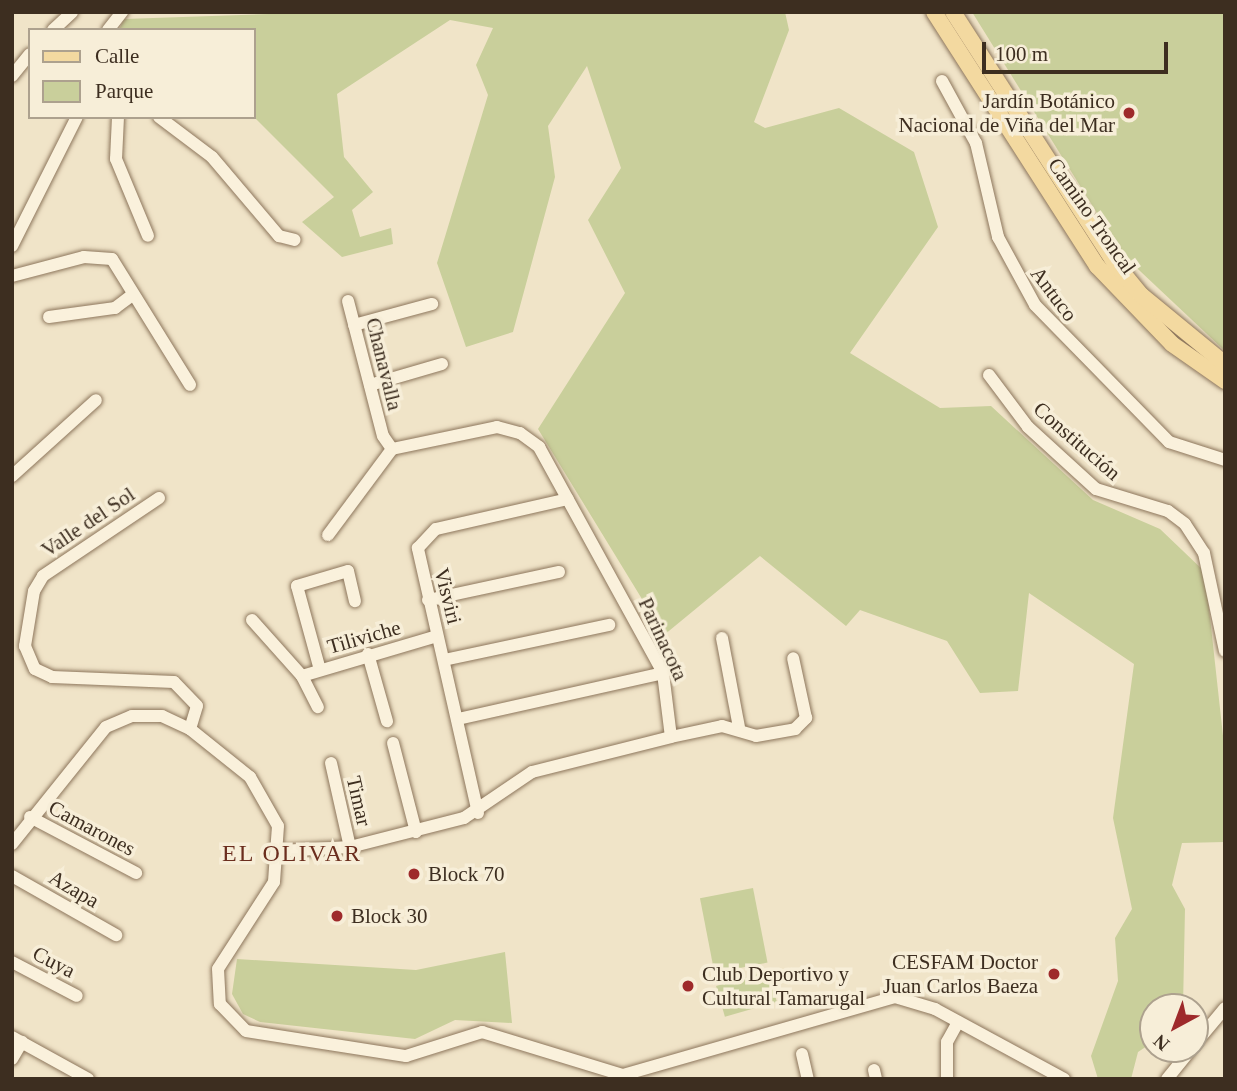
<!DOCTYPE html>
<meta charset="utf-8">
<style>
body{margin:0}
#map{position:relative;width:1237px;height:1091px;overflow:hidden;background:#f0e4c8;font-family:"Times New Roman",serif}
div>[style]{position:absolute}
.green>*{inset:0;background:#c9cf9b;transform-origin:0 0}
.roads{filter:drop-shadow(0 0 2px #8d765c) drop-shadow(0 0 2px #8d765c)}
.minor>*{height:12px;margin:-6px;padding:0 6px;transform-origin:6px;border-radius:6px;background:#faf1dc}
.major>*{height:16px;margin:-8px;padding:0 8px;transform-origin:8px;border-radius:8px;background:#f3d9a0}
.dots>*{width:19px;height:19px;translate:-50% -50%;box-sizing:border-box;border:4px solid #f7eed8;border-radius:50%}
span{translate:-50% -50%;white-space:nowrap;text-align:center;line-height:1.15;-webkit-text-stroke:7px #f7eed8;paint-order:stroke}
.poi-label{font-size:21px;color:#3d2e20}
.right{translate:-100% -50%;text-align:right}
.left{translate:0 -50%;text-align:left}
.street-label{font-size:21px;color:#3d2e20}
.quarter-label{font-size:24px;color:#6b2e1e;letter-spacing:2px}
.frame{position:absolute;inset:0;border:14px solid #3d2e20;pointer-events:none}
.legend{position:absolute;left:28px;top:28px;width:228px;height:91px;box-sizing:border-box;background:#f7eed8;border:2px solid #ada18e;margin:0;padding:9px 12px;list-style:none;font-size:21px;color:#3d2e20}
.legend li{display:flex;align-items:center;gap:14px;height:35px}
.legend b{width:35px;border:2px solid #ada18e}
.north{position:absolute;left:1139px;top:993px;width:70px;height:70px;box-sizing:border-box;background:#f7eed8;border:2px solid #ada18e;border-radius:50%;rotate:221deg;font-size:19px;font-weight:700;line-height:28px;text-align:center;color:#3d2e20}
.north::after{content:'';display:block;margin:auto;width:24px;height:32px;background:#9e2a2b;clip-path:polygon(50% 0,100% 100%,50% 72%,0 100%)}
.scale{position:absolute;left:982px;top:42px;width:186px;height:32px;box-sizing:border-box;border:4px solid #3d2e20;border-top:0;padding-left:9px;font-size:21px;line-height:24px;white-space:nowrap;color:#3d2e20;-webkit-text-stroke:5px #f7eed8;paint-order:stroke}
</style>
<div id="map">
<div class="green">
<div style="clip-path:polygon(329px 12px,785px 12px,789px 30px,754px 122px,765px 128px,839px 108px,914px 152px,938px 227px,850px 353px,940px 408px,991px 406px,1093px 500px,1160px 529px,1205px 572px,1225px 754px,1225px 842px,1182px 843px,1172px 885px,1185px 909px,1183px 1007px,1153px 1007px,1153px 1042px,1138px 1052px,1131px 1079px,1098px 1079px,1091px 1056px,1118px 981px,1115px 938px,1132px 909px,1113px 818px,1134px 664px,1029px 593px,1018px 691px,980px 693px,947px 641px,860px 610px,846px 626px,760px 556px,664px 635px,538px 429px,625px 293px,588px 220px,621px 168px,587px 66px,548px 126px,555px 177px,513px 332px,466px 347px,437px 263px,488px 95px,476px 65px,493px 28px,450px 20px,337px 94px,344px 157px,373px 192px,352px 210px,360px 237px,391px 228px,393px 244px,342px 257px,302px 222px,334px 197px,254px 117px,254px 30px,119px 30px,124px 19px)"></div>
<div style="clip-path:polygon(972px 12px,1225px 12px,1225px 351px,1123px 255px)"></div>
<div style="left:753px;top:888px;width:76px;height:54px;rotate:79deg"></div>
<div style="clip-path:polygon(505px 952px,512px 1023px,455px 1020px,415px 1039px,260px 1022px,243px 1014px,232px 994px,237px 959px,416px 970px)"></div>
<div style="left:768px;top:971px;width:32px;height:54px;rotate:74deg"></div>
</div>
<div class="roads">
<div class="minor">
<div style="left:53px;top:30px;width:26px;rotate:-43deg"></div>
<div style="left:108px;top:30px;width:23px;rotate:-52deg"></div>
<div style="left:12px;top:76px;width:28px;rotate:-51deg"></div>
<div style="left:942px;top:81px;width:71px;rotate:61.3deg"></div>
<div style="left:976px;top:143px;width:97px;rotate:76.8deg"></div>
<div style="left:998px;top:237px;width:77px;rotate:61.4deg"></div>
<div style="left:1035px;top:305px;width:192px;rotate:45.6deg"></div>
<div style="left:1169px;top:442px;width:59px;rotate:17.8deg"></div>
<div style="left:118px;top:117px;width:42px;rotate:92.7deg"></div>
<div style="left:116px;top:159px;width:83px;rotate:67.4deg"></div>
<div style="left:159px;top:117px;width:66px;rotate:37deg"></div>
<div style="left:212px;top:157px;width:104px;rotate:49.7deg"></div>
<div style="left:279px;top:236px;width:16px;rotate:14deg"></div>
<div style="left:12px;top:246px;width:144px;rotate:-63.3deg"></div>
<div style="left:12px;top:276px;width:74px;rotate:-14.8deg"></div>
<div style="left:84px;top:257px;width:28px;rotate:4deg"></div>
<div style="left:112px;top:259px;width:148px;rotate:58.2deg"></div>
<div style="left:348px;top:301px;width:139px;rotate:75.5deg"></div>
<div style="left:383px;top:436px;width:16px;rotate:55deg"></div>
<div style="left:392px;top:449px;width:107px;rotate:-11.8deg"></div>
<div style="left:497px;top:427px;width:24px;rotate:15deg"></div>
<div style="left:520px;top:433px;width:24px;rotate:36deg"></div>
<div style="left:539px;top:447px;width:258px;rotate:61.2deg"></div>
<div style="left:663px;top:673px;width:64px;rotate:82.9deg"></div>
<div style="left:49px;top:317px;width:67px;rotate:-7.8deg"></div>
<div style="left:115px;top:308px;width:21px;rotate:-37deg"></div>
<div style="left:354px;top:325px;width:81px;rotate:-15.1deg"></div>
<div style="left:989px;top:375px;width:65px;rotate:53.1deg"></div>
<div style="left:1028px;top:427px;width:92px;rotate:42.4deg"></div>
<div style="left:1096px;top:489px;width:75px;rotate:17deg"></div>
<div style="left:1168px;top:511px;width:21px;rotate:37deg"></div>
<div style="left:1185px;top:524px;width:35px;rotate:57deg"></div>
<div style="left:1204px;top:553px;width:100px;rotate:77.9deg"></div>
<div style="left:370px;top:385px;width:75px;rotate:-16.3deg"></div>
<div style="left:12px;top:476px;width:113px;rotate:-42.1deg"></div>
<div style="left:159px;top:498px;width:140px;rotate:146.1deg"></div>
<div style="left:43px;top:576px;width:17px;rotate:121deg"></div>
<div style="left:34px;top:591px;width:56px;rotate:99.3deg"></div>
<div style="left:25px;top:646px;width:25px;rotate:67deg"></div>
<div style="left:35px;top:669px;width:19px;rotate:25deg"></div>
<div style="left:52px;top:677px;width:122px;rotate:2.3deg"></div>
<div style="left:174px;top:682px;width:33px;rotate:46deg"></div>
<div style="left:197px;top:706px;width:24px;rotate:107deg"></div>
<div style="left:328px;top:535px;width:107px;rotate:-53.3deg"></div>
<div style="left:428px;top:600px;width:134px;rotate:-12.1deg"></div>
<div style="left:252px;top:620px;width:75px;rotate:48.2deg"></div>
<div style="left:302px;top:676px;width:35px;rotate:63deg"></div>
<div style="left:722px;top:638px;width:91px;rotate:79.2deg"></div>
<div style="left:368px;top:654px;width:70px;rotate:74.2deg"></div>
<div style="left:444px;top:660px;width:169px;rotate:-12deg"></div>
<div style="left:320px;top:670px;width:87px;rotate:-105.3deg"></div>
<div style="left:297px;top:586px;width:53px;rotate:-16.4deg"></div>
<div style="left:348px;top:571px;width:31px;rotate:77deg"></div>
<div style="left:302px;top:676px;width:141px;rotate:-16.5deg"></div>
<div style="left:458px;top:719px;width:210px;rotate:-12.6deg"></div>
<div style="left:393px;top:743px;width:92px;rotate:75.5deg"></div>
<div style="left:331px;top:763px;width:86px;rotate:77.3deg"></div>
<div style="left:478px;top:813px;width:272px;rotate:-102.8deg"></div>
<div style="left:418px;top:548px;width:26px;rotate:-47deg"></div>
<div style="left:436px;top:529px;width:135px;rotate:-12.8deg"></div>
<div style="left:30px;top:817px;width:120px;rotate:27.8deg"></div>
<div style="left:12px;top:844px;width:150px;rotate:-51.2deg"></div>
<div style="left:106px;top:727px;width:28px;rotate:-23deg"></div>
<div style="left:132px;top:716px;width:30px"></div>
<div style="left:162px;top:716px;width:31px;rotate:25deg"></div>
<div style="left:190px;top:729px;width:77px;rotate:38.7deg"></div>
<div style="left:250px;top:777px;width:56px;rotate:60.3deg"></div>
<div style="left:278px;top:826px;width:56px;rotate:94.1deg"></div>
<div style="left:274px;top:882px;width:103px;rotate:122.8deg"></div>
<div style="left:218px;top:969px;width:35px;rotate:87deg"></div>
<div style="left:220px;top:1004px;width:37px;rotate:46deg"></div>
<div style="left:246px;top:1031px;width:162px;rotate:8.9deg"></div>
<div style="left:406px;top:1056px;width:80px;rotate:-17.5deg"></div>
<div style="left:482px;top:1032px;width:147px;rotate:17deg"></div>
<div style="left:623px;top:1075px;width:283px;rotate:-16deg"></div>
<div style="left:895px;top:997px;width:42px;rotate:16.7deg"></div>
<div style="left:935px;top:1009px;width:147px;rotate:28.5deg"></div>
<div style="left:281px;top:851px;width:69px;rotate:-3.3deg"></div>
<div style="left:350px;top:847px;width:118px;rotate:-14.3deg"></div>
<div style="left:464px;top:818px;width:82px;rotate:-34.1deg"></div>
<div style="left:532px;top:772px;width:143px;rotate:-14.1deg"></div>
<div style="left:671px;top:737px;width:52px;rotate:-12.2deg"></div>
<div style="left:722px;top:726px;width:35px;rotate:16deg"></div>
<div style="left:756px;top:736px;width:40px;rotate:-10deg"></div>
<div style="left:795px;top:729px;width:16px;rotate:-45deg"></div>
<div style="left:806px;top:718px;width:61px;rotate:-102.2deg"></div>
<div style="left:12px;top:876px;width:120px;rotate:29.6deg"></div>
<div style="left:12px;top:962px;width:73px;rotate:27.6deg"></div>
<div style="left:12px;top:1037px;width:87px;rotate:28.9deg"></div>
<div style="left:1195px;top:1044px;width:47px;rotate:-50.2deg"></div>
<div style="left:802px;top:1054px;width:26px;rotate:77deg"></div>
<div style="left:12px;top:1059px;width:20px;rotate:-60deg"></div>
<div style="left:874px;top:1070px;width:9px;rotate:77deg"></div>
<div style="left:947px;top:1079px;width:37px;rotate:-90deg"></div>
<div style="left:947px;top:1042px;width:23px;rotate:-61deg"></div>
<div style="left:1167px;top:1079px;width:38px;rotate:-51deg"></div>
</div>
<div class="major">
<div style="left:934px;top:12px;width:302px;rotate:57.3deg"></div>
<div style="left:1097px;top:266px;width:108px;rotate:46.1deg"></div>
<div style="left:1172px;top:344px;width:65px;rotate:34.9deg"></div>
<div style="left:953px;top:12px;width:297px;rotate:57.2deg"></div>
<div style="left:1114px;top:262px;width:43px;rotate:50.7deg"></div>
<div style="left:1141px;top:295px;width:109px;rotate:39.4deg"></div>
</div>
</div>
<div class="dots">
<div style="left:1129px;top:113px;background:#9e2a2b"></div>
<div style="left:414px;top:874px;background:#9e2a2b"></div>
<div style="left:337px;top:916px;background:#9e2a2b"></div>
<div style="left:1054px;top:974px;background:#9e2a2b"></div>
<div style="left:688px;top:986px;background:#9e2a2b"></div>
</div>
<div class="poi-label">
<span class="right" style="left:1115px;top:113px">Jardín Botánico<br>Nacional de Viña del Mar</span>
<span class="left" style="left:428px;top:874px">Block 70</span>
<span class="left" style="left:351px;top:916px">Block 30</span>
<span class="right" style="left:1038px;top:974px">CESFAM Doctor<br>Juan Carlos Baeza</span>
<span class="left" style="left:702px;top:986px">Club Deportivo y<br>Cultural Tamarugal</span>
</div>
<div class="street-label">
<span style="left:1092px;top:216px;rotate:55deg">Camino Troncal</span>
<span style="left:1054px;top:294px;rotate:53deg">Antuco</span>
<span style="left:384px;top:364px;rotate:76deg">Chanavalla</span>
<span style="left:1077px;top:441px;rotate:41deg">Constitución</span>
<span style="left:88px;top:522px;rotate:-34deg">Valle del Sol</span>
<span style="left:448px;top:596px;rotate:76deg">Visviri</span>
<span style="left:364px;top:637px;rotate:-16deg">Tiliviche</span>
<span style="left:663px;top:639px;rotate:65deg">Parinacota</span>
<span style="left:359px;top:801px;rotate:77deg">Timar</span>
<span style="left:92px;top:828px;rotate:28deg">Camarones</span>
<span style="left:74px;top:889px;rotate:30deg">Azapa</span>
<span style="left:54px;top:962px;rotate:27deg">Cuya</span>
</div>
<div class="quarter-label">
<span style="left:292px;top:854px">EL OLIVAR</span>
</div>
<div class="frame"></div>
<ul class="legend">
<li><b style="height:9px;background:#f3d9a0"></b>Calle</li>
<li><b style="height:19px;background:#c9cf9b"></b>Parque</li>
</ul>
<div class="north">N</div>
<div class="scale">100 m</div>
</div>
